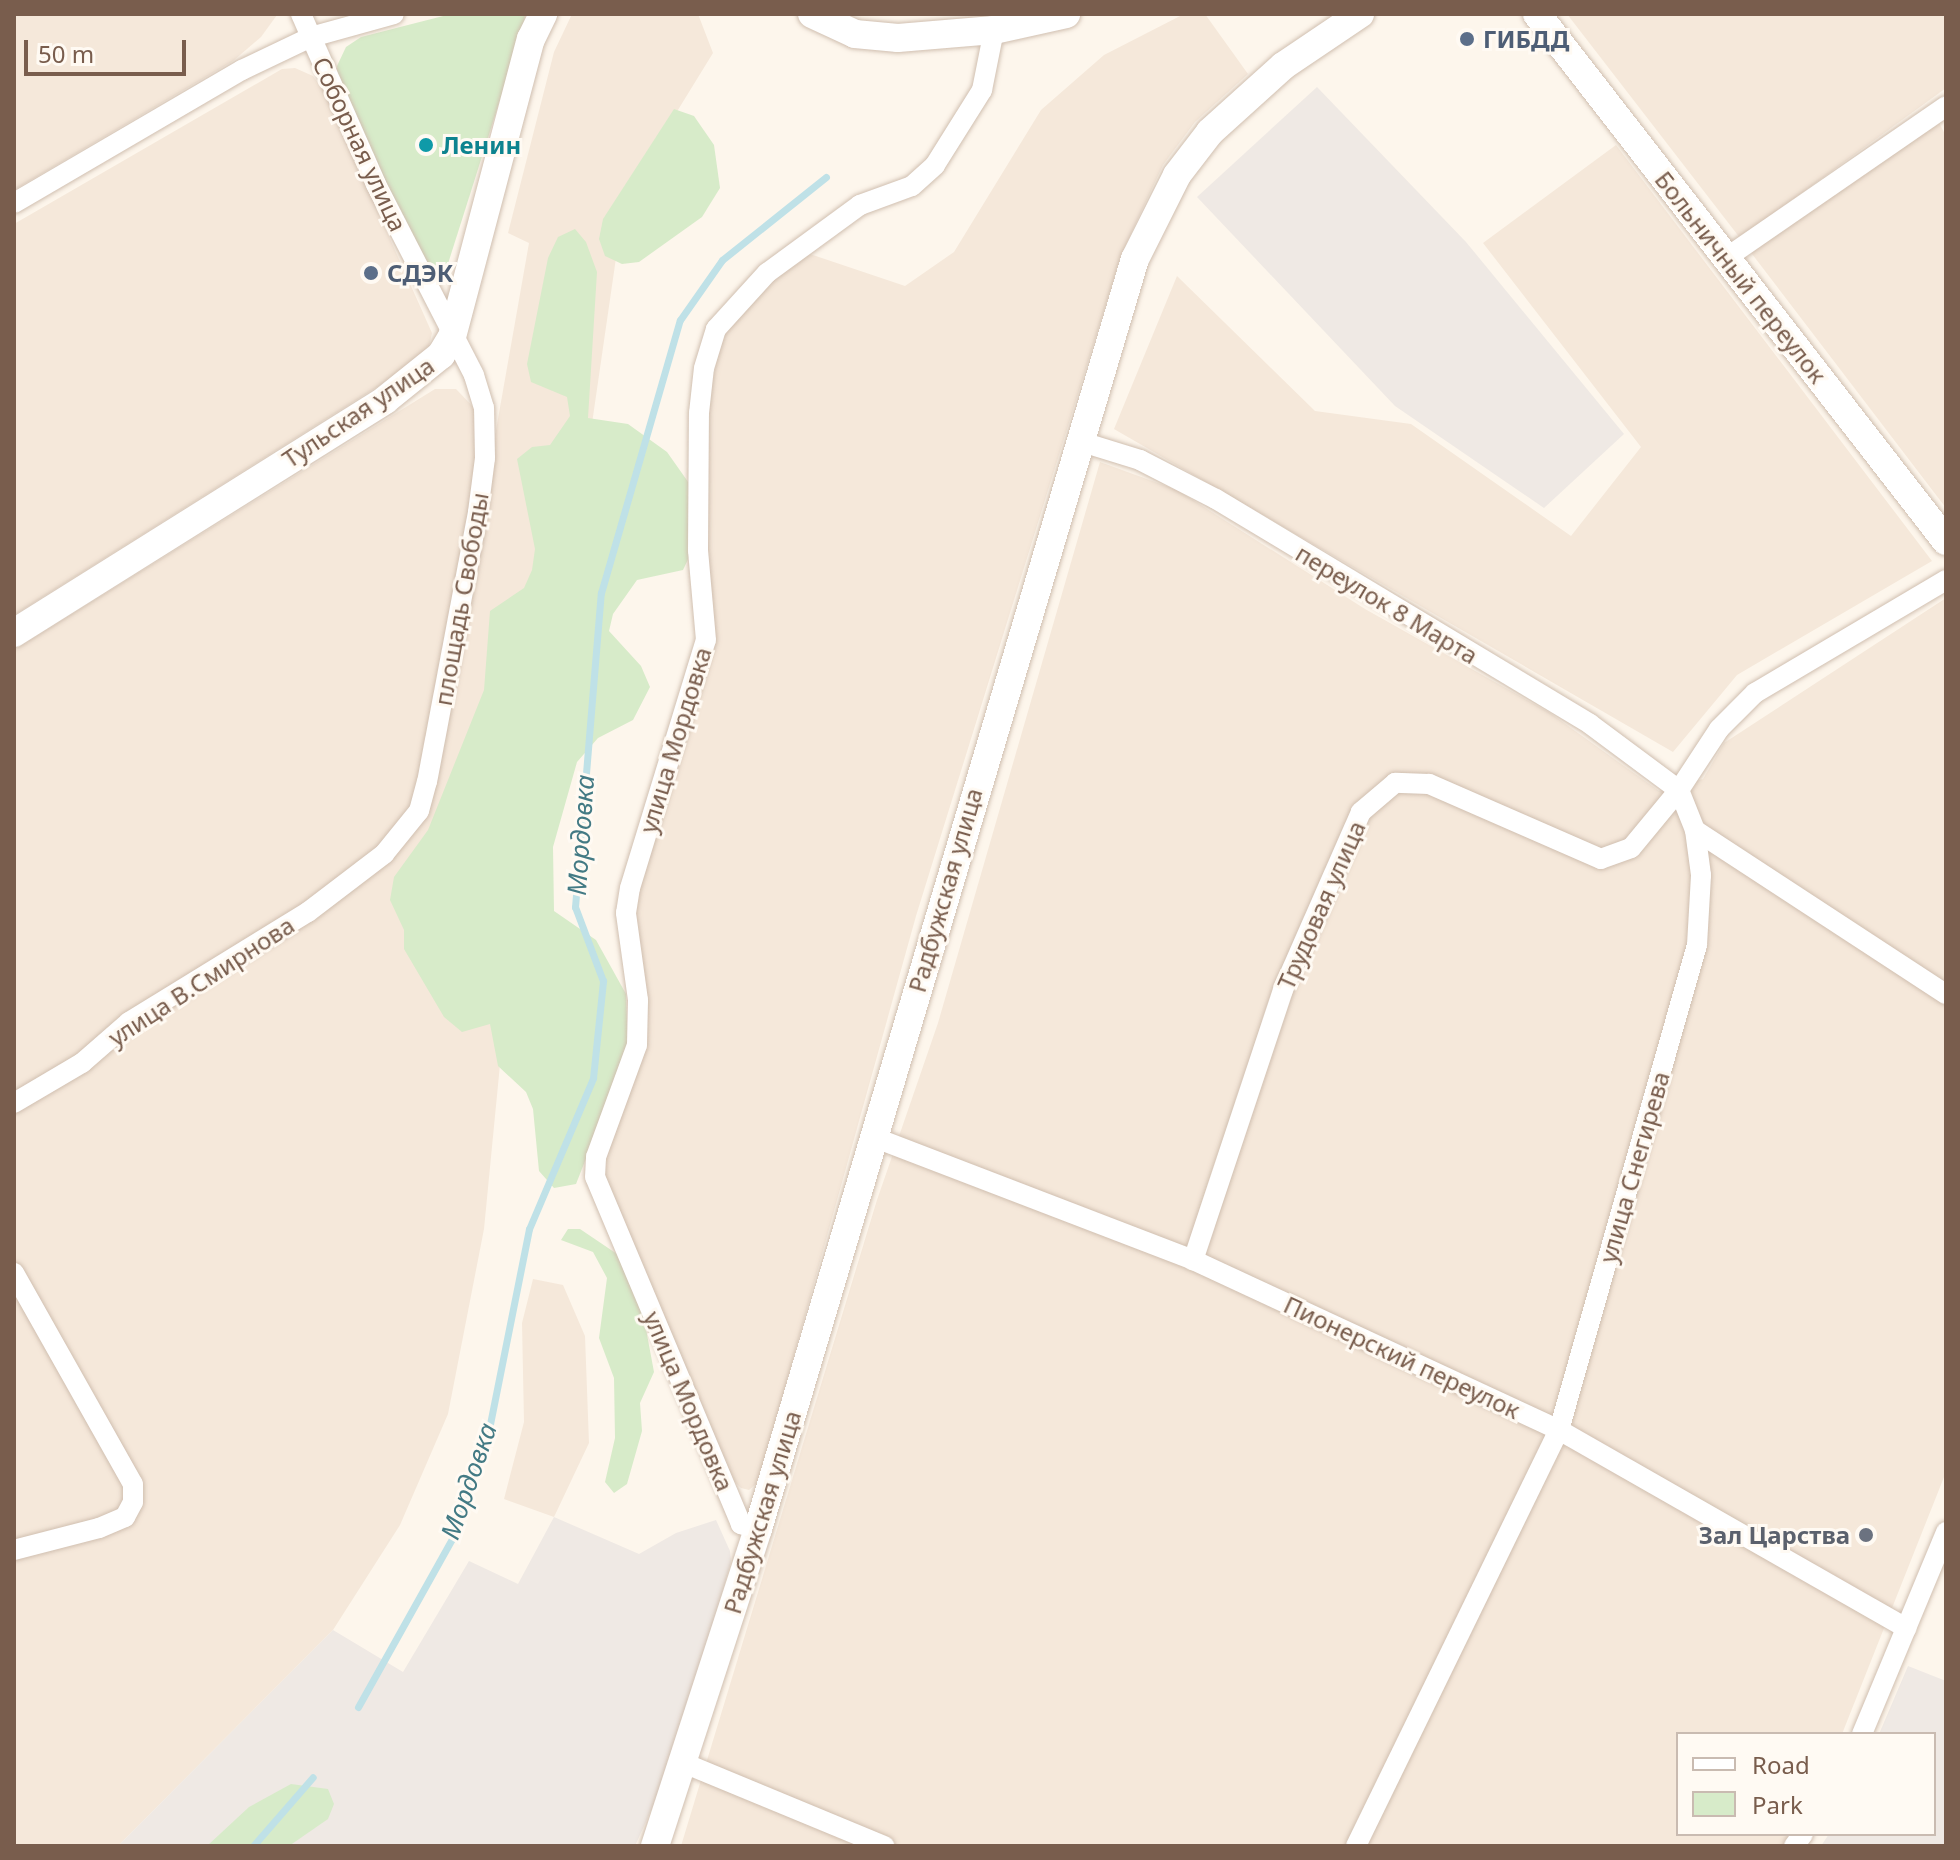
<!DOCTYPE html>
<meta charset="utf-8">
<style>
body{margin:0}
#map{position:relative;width:1960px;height:1860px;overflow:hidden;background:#fdf6ec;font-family:"Noto Sans",sans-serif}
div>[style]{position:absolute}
.residential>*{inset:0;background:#f5e8da}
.industrial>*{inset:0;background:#efe9e4}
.green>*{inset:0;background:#d7ebc9}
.stream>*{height:7px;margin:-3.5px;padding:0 3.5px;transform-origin:3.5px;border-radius:3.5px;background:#bfe1e7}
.roads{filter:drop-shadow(0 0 2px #d0bfb0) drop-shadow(0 0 2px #d0bfb0)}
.street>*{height:20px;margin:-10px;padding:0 10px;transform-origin:10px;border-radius:10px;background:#fff}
.secondary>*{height:28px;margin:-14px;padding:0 14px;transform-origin:14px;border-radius:14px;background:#fff}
.dots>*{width:22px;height:22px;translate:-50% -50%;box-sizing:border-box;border:4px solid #fffaf3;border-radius:50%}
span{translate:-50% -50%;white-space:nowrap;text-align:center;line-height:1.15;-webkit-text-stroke:6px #fffaf3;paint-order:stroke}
.service-label{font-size:24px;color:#4e5e75;font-weight:700}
.left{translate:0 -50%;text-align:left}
.street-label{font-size:24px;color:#795d4d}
.culture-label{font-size:24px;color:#0d838f;font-weight:700}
.worship-label{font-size:24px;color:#5b616d;font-weight:700}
.right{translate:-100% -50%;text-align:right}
.water-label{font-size:26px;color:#437a84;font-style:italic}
.frame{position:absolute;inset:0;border:16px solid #795d4d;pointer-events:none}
.legend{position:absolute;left:1676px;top:1732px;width:260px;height:104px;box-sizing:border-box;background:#fffaf3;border:2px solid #c9bbb1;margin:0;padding:10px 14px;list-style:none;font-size:24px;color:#795d4d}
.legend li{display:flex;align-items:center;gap:16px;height:40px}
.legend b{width:40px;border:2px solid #c9bbb1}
.scale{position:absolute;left:24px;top:40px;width:162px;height:36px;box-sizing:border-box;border:4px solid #795d4d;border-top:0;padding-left:10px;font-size:24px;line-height:28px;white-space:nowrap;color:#795d4d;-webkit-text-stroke:6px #fffaf3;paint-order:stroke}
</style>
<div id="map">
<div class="residential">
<div style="clip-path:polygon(14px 14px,277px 14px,277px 15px,261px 37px,233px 61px,14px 190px)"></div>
<div style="clip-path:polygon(572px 14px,698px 14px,713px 53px,625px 196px,502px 1044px,484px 1229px,448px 1414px,400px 1525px,333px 1630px,118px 1846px,14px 1846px,14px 1557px,101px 1535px,142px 1485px,14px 1258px,14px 1109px,391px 859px,434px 782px,529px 243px,508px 233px,554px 52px)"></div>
<div style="clip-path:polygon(1184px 14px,1205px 14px,1248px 74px,1195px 122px,1163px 165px,1121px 255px,916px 916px,769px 1445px,758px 1482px,749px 1490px,741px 1488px,731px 1478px,602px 1177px,602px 1158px,629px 1096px,637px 889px,692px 707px,705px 547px,706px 412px,723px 331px,741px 305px,804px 252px,905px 286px,954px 252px,1041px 110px,1104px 55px)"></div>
<div style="clip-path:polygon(1567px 14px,1946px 14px,1946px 88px,1740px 238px)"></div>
<div style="clip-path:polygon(295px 68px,313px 76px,324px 91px,432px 333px,429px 346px,412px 365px,14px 615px,14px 224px,282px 69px)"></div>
<div style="clip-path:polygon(1937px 119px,1946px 136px,1946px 508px,1749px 250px)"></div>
<div style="clip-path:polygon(1616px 145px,1932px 561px,1737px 675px,1673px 752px,1114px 429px,1177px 276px,1315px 411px,1411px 424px,1571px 536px,1641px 447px,1483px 243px)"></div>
<div style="clip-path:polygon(435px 389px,456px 389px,477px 411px,480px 456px,414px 806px,382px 850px,14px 1096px,14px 650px)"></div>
<div style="clip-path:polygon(1100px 462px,1177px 490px,1365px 609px,1550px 713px,1659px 791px,1703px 779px,1724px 743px,1946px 598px,1946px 1472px,1842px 1734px,1678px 1734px,1678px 1834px,1801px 1834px,1796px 1846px,681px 1846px,877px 1200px,938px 1023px)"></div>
<div style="clip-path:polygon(533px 1279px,563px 1285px,585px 1336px,589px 1443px,554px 1517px,504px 1499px,524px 1422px,522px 1323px)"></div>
<div style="clip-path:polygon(14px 1286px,124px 1485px,125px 1499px,117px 1512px,14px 1544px)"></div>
</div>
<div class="industrial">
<div style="clip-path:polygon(1317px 87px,1466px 242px,1624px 434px,1544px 508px,1395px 406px,1197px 197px)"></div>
<div style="clip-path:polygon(554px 1517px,639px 1554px,676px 1533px,716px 1520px,730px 1551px,731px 1562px,696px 1686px,667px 1775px,635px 1846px,118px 1846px,333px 1630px,403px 1672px,469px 1561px,518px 1584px)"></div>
<div style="clip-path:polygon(1908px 1666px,1946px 1681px,1946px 1846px,1821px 1846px,1829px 1834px,1934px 1834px,1934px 1734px,1879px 1734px)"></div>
</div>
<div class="green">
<div style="clip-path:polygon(451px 14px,525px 14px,524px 24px,446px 270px,433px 278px,338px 86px,337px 66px,346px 47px,361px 37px)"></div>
<div style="clip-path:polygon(674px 109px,694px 116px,714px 145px,720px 188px,702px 217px,639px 262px,622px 264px,605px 256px,599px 239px,603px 219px)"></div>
<div style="clip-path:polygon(575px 229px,586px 242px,597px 272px,588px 418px,628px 424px,667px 452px,691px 486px,691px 553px,683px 570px,637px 580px,613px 614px,609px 631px,641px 666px,650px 687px,633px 720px,598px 738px,577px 762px,553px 847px,554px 911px,596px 940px,626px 994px,628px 1052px,576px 1184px,554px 1188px,539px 1171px,533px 1109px,526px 1092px,498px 1066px,490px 1024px,462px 1032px,444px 1017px,404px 949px,404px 930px,390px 900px,394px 877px,428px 830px,484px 690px,490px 611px,524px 588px,532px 570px,535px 549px,517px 459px,532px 447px,550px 445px,570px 416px,567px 397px,531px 382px,527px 364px,548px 258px,558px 237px)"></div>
<div style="clip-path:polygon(568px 1229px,580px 1229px,617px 1254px,643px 1313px,654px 1372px,640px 1403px,642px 1431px,627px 1484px,614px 1493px,605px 1482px,615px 1438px,614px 1378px,599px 1338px,607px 1278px,593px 1252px,561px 1240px)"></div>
<div style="clip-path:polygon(291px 1784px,328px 1789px,334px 1804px,328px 1819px,289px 1846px,207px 1846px,249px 1807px)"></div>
</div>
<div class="stream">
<div style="left:358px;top:1707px;width:193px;rotate:-60.8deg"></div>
<div style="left:452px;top:1539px;width:116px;rotate:-71.4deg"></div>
<div style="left:489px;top:1429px;width:204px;rotate:-78.7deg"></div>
<div style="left:529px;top:1229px;width:164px;rotate:-67deg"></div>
<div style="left:593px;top:1078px;width:98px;rotate:-84.1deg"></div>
<div style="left:603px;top:981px;width:79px;rotate:-110.7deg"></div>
<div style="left:575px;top:907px;width:315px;rotate:-85.3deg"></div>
<div style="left:601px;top:593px;width:284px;rotate:-73.9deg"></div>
<div style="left:680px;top:320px;width:73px;rotate:-55deg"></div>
<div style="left:722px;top:260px;width:133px;rotate:-38.6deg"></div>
<div style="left:253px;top:1846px;width:91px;rotate:-49deg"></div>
</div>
<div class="roads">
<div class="street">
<div style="left:14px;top:203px;width:264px;rotate:-30.3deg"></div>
<div style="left:242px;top:70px;width:76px;rotate:-25.6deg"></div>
<div style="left:311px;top:37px;width:86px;rotate:-15.5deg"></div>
<div style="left:1726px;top:258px;width:267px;rotate:-34.6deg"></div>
<div style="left:1082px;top:442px;width:61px;rotate:17.2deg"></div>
<div style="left:1140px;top:460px;width:85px;rotate:27.2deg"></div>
<div style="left:1216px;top:499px;width:436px;rotate:31deg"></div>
<div style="left:1590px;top:724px;width:111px;rotate:36.6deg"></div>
<div style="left:1679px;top:790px;width:75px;rotate:129.6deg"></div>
<div style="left:1631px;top:848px;width:32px;rotate:160deg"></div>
<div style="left:1601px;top:859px;width:188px;rotate:-156.4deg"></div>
<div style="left:1429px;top:784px;width:34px;rotate:-178deg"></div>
<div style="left:1395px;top:783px;width:45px;rotate:139.5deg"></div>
<div style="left:1361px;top:812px;width:194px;rotate:113.7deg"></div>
<div style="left:1283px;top:990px;width:285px;rotate:108.4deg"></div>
<div style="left:1695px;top:830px;width:300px;rotate:33.2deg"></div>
<div style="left:14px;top:1103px;width:79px;rotate:-30.5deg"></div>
<div style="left:82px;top:1063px;width:62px;rotate:-41.1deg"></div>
<div style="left:129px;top:1022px;width:210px;rotate:-31.6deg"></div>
<div style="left:308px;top:912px;width:96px;rotate:-37.3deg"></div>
<div style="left:384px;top:854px;width:55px;rotate:-50.9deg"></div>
<div style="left:419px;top:811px;width:30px;rotate:-75deg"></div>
<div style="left:427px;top:782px;width:275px;rotate:-79.3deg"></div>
<div style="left:478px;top:512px;width:54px;rotate:-82.6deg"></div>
<div style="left:485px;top:458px;width:50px;rotate:-91.1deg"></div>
<div style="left:484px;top:408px;width:34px;rotate:-107deg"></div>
<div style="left:474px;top:375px;width:215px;rotate:-117.2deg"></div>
<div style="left:376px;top:184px;width:186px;rotate:-113.8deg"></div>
<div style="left:873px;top:1137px;width:343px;rotate:21deg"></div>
<div style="left:1193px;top:1260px;width:404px;rotate:24.9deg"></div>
<div style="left:1559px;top:1430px;width:400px;rotate:29.7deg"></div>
<div style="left:14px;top:1273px;width:242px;rotate:60.6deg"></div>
<div style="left:133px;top:1484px;width:18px;rotate:90deg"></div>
<div style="left:133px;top:1502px;width:17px;rotate:118deg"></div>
<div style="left:125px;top:1517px;width:28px;rotate:157deg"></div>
<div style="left:99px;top:1528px;width:88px;rotate:165.5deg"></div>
<div style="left:758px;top:1529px;width:18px;rotate:-164deg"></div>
<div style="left:741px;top:1524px;width:376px;rotate:-112.8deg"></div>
<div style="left:595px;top:1177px;width:20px;rotate:-87deg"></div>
<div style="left:596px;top:1157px;width:119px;rotate:-69.9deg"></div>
<div style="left:637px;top:1045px;width:45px;rotate:-88.7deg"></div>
<div style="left:638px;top:1000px;width:88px;rotate:-97.9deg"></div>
<div style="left:626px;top:913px;width:25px;rotate:-81deg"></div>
<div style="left:630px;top:888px;width:259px;rotate:-73deg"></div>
<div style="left:706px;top:640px;width:90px;rotate:-95.1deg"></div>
<div style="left:698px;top:550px;width:137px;rotate:-89.6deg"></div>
<div style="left:699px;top:413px;width:45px;rotate:-83.7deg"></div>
<div style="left:704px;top:368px;width:41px;rotate:-72.9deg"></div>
<div style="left:716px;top:329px;width:76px;rotate:-47.7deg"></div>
<div style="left:767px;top:273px;width:115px;rotate:-36.2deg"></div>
<div style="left:860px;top:205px;width:55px;rotate:-20.1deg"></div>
<div style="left:912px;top:186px;width:31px;rotate:-42deg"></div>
<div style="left:935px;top:165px;width:89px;rotate:-57.9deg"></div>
<div style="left:982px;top:90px;width:61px;rotate:-78.7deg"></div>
<div style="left:1862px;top:1734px;width:219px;rotate:-67.4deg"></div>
<div style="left:684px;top:1763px;width:217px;rotate:22.5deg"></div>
<div style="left:1356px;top:1846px;width:463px;rotate:-64deg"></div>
<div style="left:1559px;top:1430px;width:504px;rotate:-74.12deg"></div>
<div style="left:1697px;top:945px;width:70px;rotate:-86.7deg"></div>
<div style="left:1701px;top:875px;width:45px;rotate:-97.6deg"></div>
<div style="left:1695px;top:830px;width:43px;rotate:-111.8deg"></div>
<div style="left:1679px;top:790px;width:73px;rotate:-56.7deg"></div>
<div style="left:1719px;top:729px;width:51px;rotate:-45deg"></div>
<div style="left:1755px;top:693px;width:222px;rotate:-30.6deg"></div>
<div style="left:1794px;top:1846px;width:15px;rotate:-53deg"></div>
</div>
<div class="secondary">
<div style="left:812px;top:14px;width:47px;rotate:24.9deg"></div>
<div style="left:855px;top:34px;width:43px;rotate:5.3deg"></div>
<div style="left:898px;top:38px;width:96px;rotate:-4.8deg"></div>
<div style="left:994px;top:30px;width:74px;rotate:-12.5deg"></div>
<div style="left:1537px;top:14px;width:667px;rotate:52.19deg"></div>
<div style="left:14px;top:633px;width:438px;rotate:-32.1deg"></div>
<div style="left:385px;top:400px;width:72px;rotate:-38.8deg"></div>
<div style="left:441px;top:355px;width:21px;rotate:-59deg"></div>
<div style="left:452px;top:337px;width:308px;rotate:-75.2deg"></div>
<div style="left:531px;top:39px;width:28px;rotate:-64deg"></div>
<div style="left:655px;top:1846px;width:333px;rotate:-72deg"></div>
<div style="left:758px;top:1529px;width:1325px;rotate:-73.47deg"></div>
<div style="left:1135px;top:259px;width:94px;rotate:-63.4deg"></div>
<div style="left:1177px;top:175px;width:54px;rotate:-52.5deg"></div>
<div style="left:1210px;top:132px;width:98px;rotate:-42.1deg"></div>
<div style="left:1283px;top:66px;width:93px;rotate:-34deg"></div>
</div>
</div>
<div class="dots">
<div style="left:1467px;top:39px;background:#5c6f8a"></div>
<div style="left:426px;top:145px;background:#0f9aa8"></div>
<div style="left:371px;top:273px;background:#5c6f8a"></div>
<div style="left:1866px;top:1535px;background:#6b7280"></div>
</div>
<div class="service-label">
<span class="left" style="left:1483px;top:39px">ГИБДД</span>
<span class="left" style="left:387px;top:273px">СДЭК</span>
</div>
<div class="street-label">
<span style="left:360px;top:144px;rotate:65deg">Соборная улица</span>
<span style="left:1741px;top:277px;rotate:52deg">Больничный переулок</span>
<span style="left:358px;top:412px;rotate:-34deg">Тульская улица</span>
<span style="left:461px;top:599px;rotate:-80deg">площадь Свободы</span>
<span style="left:1387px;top:604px;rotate:31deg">переулок 8 Марта</span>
<span style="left:675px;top:740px;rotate:-73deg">улица Мордовка</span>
<span style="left:945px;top:890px;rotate:-74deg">Радбужская улица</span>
<span style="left:1321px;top:905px;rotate:-66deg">Трудовая улица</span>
<span style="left:201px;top:981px;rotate:-33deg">улица В.Смирнова</span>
<span style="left:1634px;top:1167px;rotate:-74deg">улица Снегирева</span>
<span style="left:1402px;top:1357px;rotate:25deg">Пионерский переулок</span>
<span style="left:689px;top:1401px;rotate:67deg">улица Мордовка</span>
<span style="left:762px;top:1512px;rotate:-73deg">Радбужская улица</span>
</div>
<div class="culture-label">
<span class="left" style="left:442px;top:145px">Ленин</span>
</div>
<div class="worship-label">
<span class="right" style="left:1850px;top:1535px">Зал Царства</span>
</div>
<div class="water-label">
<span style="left:581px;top:835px;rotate:-86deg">Мордовка</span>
<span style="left:469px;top:1481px;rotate:-71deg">Мордовка</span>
</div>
<div class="frame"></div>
<ul class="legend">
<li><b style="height:10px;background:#fff"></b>Road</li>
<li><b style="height:22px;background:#d7ebc9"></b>Park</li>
</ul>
<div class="scale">50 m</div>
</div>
